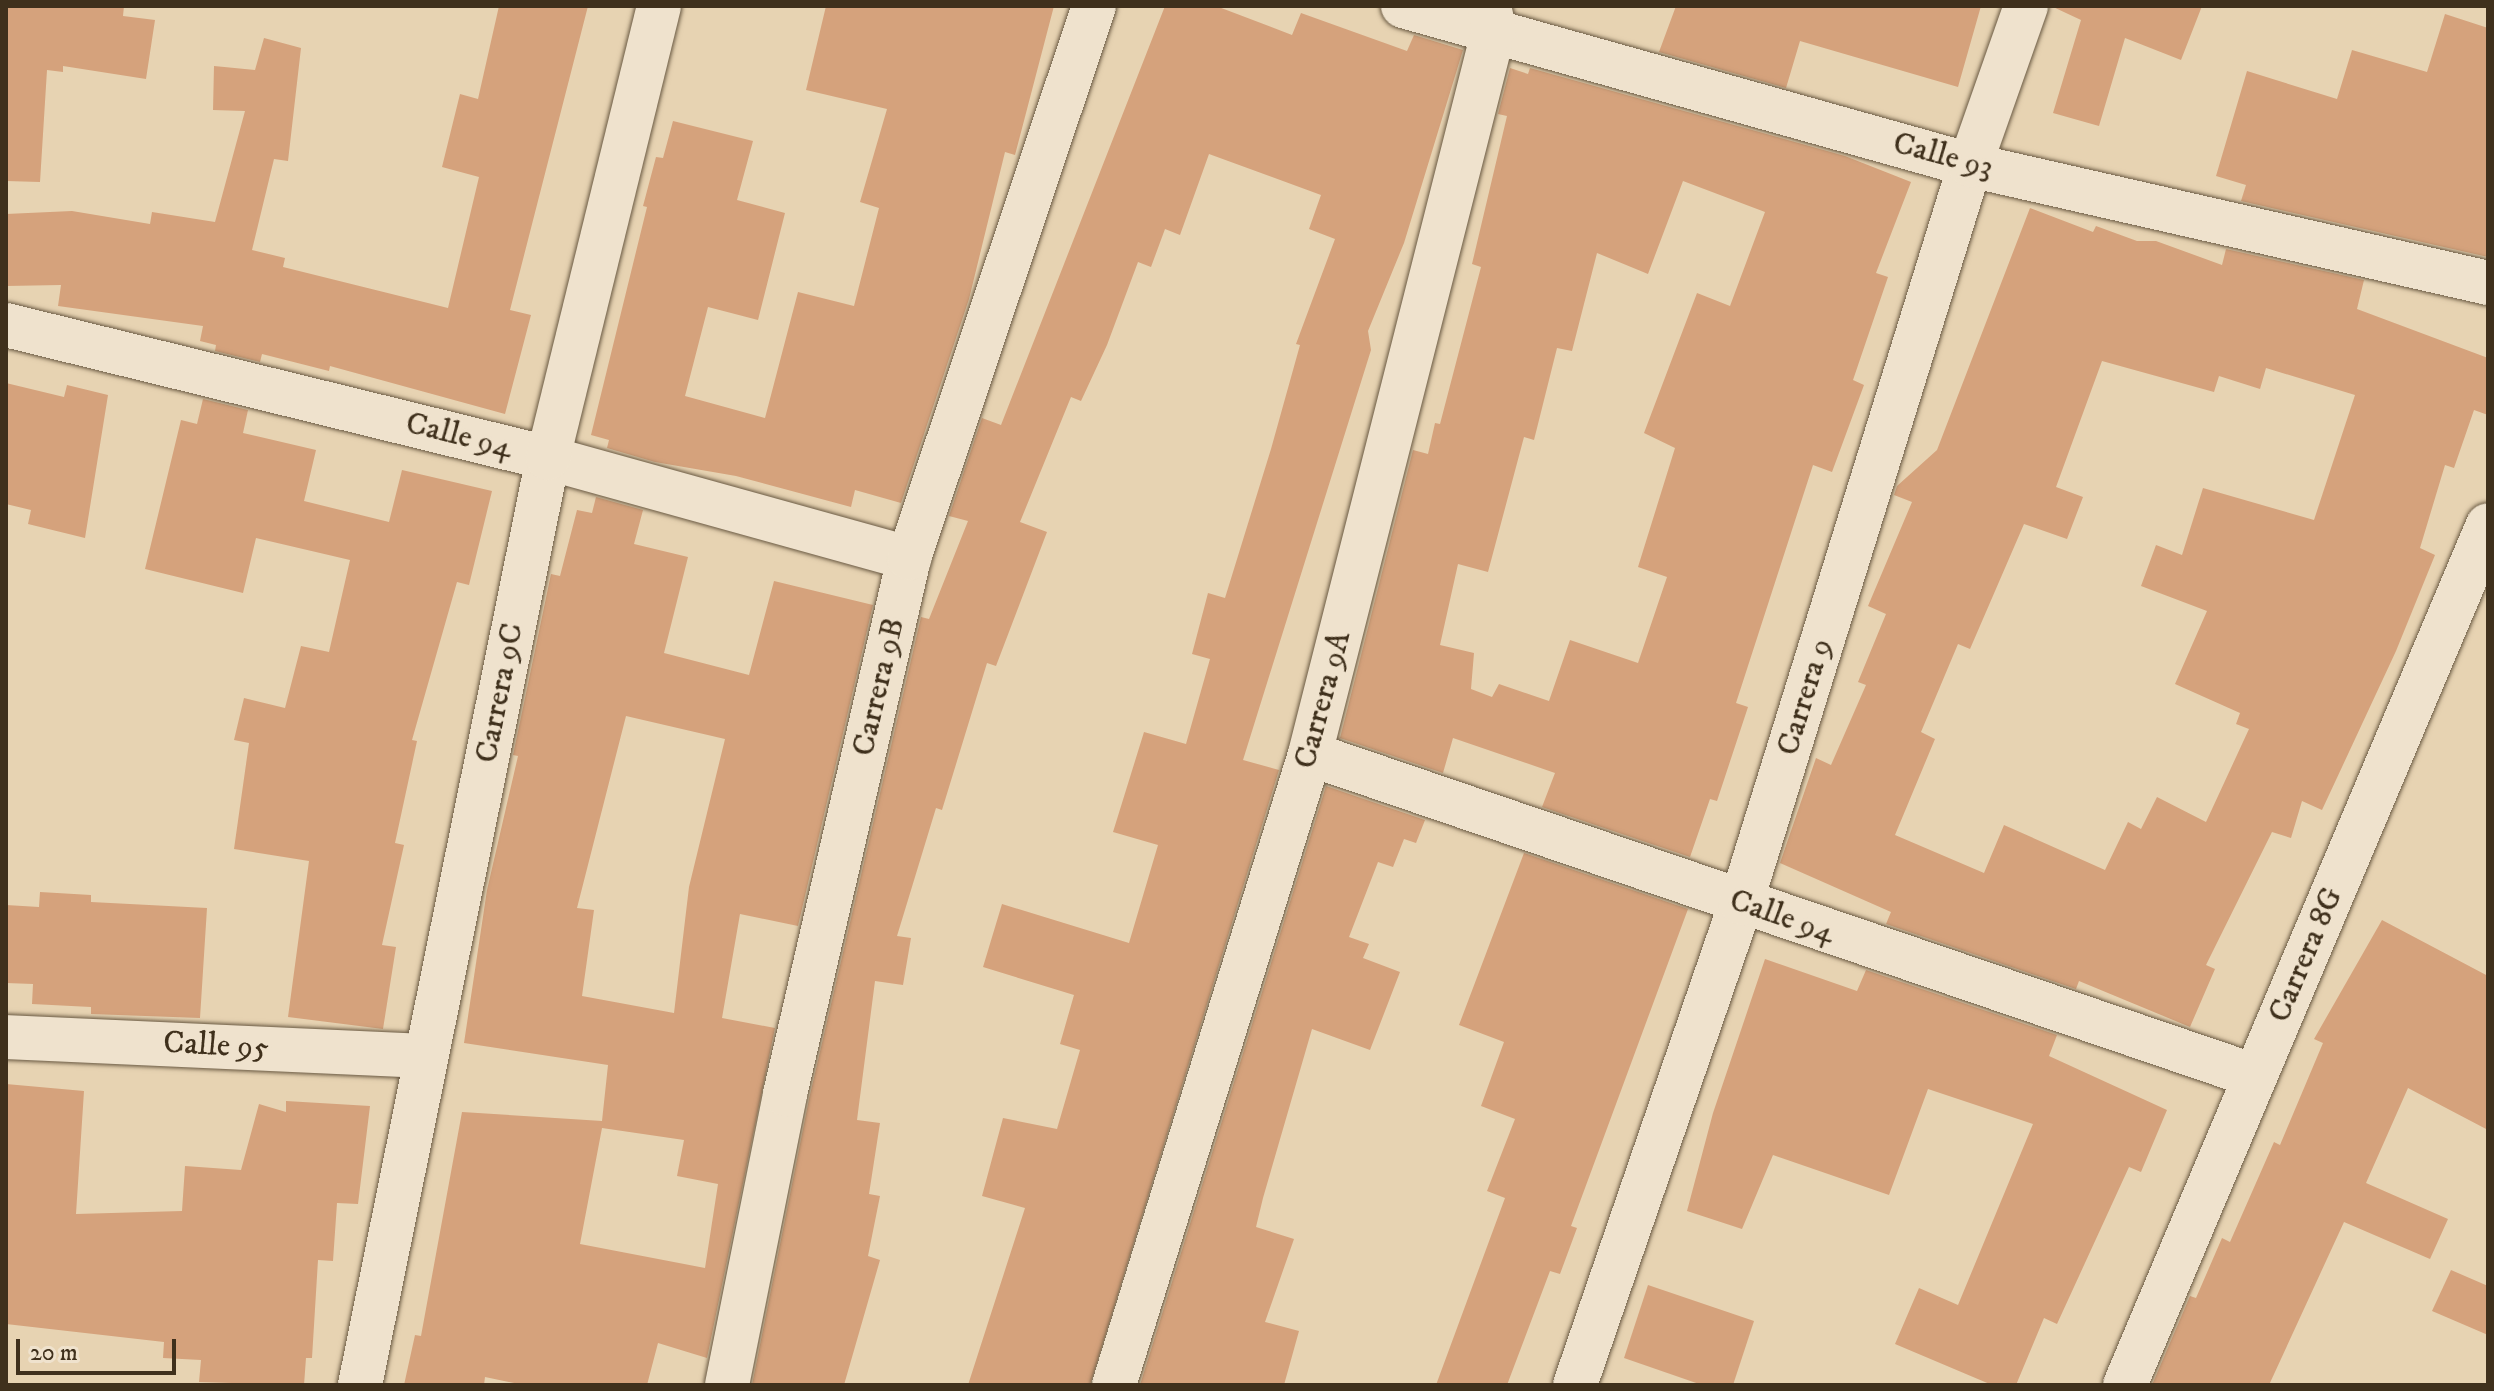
<!DOCTYPE html>
<style>
body{margin:0}
#map{position:relative;width:2494px;height:1391px;overflow:hidden;background:#e7d3b2;font-family:"IM FELL DW Pica",serif}
div>[style]{position:absolute}
.building>*{inset:0;background:#d5a27c}
.roads{filter:drop-shadow(0 0 2px #695942) drop-shadow(0 0 2px #695942)}
.minor>*{height:44px;margin:-22px;padding:0 22px;transform-origin:22px;border-radius:22px;background:#efe2cd}
span{translate:-50% -50%;white-space:nowrap;text-align:center;line-height:1.15;-webkit-text-stroke:6px #efe2cd;paint-order:stroke}
.street-label{font-size:32px;color:#3f301c}
.frame{position:absolute;inset:0;border:8px solid #3f301c;pointer-events:none}
.scale{position:absolute;left:16px;top:1339px;width:160px;height:36px;box-sizing:border-box;border:4px solid #3f301c;border-top:0;padding-left:10px;font-size:24px;line-height:28px;white-space:nowrap;color:#3f301c;-webkit-text-stroke:6px #efe2cd;paint-order:stroke}
</style>
<div id="map">
<div class="building">
<div style="clip-path:polygon(6px 6px,124px 6px,123px 16px,155px 20px,146px 79px,63px 66px,63px 72px,47px 70px,40px 182px,6px 181px)"></div>
<div style="clip-path:polygon(499px 6px,588px 6px,510px 310px,531px 315px,505px 414px,330px 366px,329px 371px,262px 354px,260px 362px,215px 351px,216px 345px,200px 341px,203px 326px,58px 306px,61px 285px,6px 286px,6px 214px,72px 211px,150px 224px,152px 212px,215px 222px,245px 111px,213px 110px,214px 66px,255px 70px,264px 38px,301px 48px,288px 161px,274px 159px,252px 250px,285px 258px,283px 267px,448px 308px,479px 177px,442px 167px,460px 94px,478px 99px)"></div>
<div style="clip-path:polygon(826px 6px,1054px 6px,1015px 155px,1005px 152px,969px 299px,901px 503px,855px 490px,851px 507px,736px 476px,655px 462px,607px 448px,609px 440px,591px 435px,647px 207px,643px 206px,656px 157px,663px 158px,673px 121px,753px 141px,737px 200px,785px 213px,758px 320px,708px 307px,685px 396px,765px 418px,798px 292px,854px 306px,879px 208px,860px 202px,887px 109px,806px 90px)"></div>
<div style="clip-path:polygon(1165px 6px,1216px 6px,1292px 35px,1301px 13px,1407px 51px,1414px 35px,1463px 50px,1404px 243px,1368px 331px,1371px 350px,1243px 760px,1279px 770px,1090px 1385px,968px 1385px,1025px 1208px,982px 1196px,1003px 1118px,1057px 1129px,1080px 1050px,1060px 1044px,1074px 995px,983px 967px,1002px 904px,1129px 943px,1158px 845px,1113px 832px,1144px 732px,1186px 744px,1210px 659px,1192px 654px,1208px 593px,1225px 598px,1271px 449px,1300px 345px,1296px 344px,1335px 239px,1309px 229px,1321px 195px,1209px 154px,1180px 235px,1165px 229px,1151px 267px,1138px 262px,1107px 345px,1081px 401px,1071px 397px,1020px 522px,1047px 532px,996px 666px,987px 663px,942px 810px,936px 808px,897px 936px,911px 938px,903px 985px,875px 981px,857px 1120px,880px 1123px,869px 1194px,880px 1196px,868px 1256px,880px 1260px,844px 1385px,752px 1385px,809px 1099px,921px 617px,929px 619px,968px 521px,949px 516px,982px 418px,1001px 425px)"></div>
<div style="clip-path:polygon(1676px 6px,1981px 6px,1958px 87px,1800px 41px,1786px 88px,1659px 52px)"></div>
<div style="clip-path:polygon(2051px 6px,2202px 6px,2181px 60px,2125px 38px,2099px 126px,2053px 113px,2081px 20px)"></div>
<div style="clip-path:polygon(2445px 14px,2488px 28px,2488px 257px,2241px 201px,2246px 185px,2216px 176px,2247px 71px,2337px 99px,2352px 50px,2427px 72px)"></div>
<div style="clip-path:polygon(evenodd,1510px 68px,1528px 74px,1530px 68px,1845px 156px,1911px 182px,1876px 273px,1888px 277px,1853px 380px,1864px 385px,1832px 472px,1813px 465px,1736px 703px,1748px 707px,1717px 801px,1710px 799px,1690px 857px,1542px 807px,1555px 773px,1453px 738px,1443px 773px,1340px 738px,1413px 450px,1428px 454px,1435px 423px,1440px 424px,1481px 267px,1472px 264px,1507px 116px,1498px 114px,1510px 68px,1683px 181px,1765px 212px,1730px 306px,1697px 293px,1644px 433px,1675px 448px,1638px 567px,1667px 577px,1638px 663px,1570px 640px,1549px 701px,1499px 684px,1492px 697px,1471px 689px,1474px 653px,1440px 645px,1458px 564px,1488px 572px,1524px 437px,1534px 440px,1557px 348px,1572px 351px,1597px 253px,1648px 274px,1683px 181px)"></div>
<div style="clip-path:polygon(evenodd,2030px 208px,2093px 232px,2096px 226px,2137px 241px,2156px 241px,2222px 265px,2226px 249px,2364px 280px,2357px 309px,2488px 358px,2488px 415px,2474px 410px,2454px 468px,2445px 465px,2420px 548px,2435px 555px,2396px 651px,2322px 810px,2302px 801px,2291px 838px,2272px 832px,2206px 965px,2215px 969px,2190px 1027px,2079px 981px,2076px 989px,1886px 924px,1891px 912px,1780px 863px,1816px 758px,1831px 765px,1866px 685px,1858px 682px,1886px 614px,1868px 606px,1912px 502px,1894px 495px,1897px 486px,1937px 450px,2030px 208px,2102px 361px,2214px 392px,2219px 376px,2260px 389px,2266px 368px,2355px 395px,2314px 520px,2203px 488px,2182px 555px,2156px 545px,2141px 586px,2207px 611px,2175px 684px,2240px 713px,2236px 724px,2249px 729px,2206px 822px,2157px 797px,2141px 829px,2128px 822px,2105px 870px,2004px 825px,1984px 873px,1895px 835px,1935px 739px,1921px 732px,1958px 644px,1970px 649px,2024px 524px,2067px 539px,2083px 497px,2056px 487px,2102px 361px)"></div>
<div style="clip-path:polygon(6px 383px,64px 397px,67px 385px,108px 395px,85px 538px,28px 524px,31px 510px,6px 504px)"></div>
<div style="clip-path:polygon(203px 399px,248px 410px,243px 433px,316px 450px,304px 501px,389px 522px,402px 470px,492px 491px,469px 585px,457px 582px,412px 740px,417px 741px,395px 843px,404px 845px,382px 945px,396px 947px,383px 1029px,288px 1017px,309px 861px,234px 849px,249px 743px,234px 740px,244px 698px,285px 708px,301px 646px,329px 652px,350px 560px,256px 538px,243px 593px,145px 569px,181px 420px,197px 424px)"></div>
<div style="clip-path:polygon(evenodd,596px 497px,643px 510px,634px 544px,688px 557px,664px 653px,749px 675px,774px 581px,873px 605px,798px 926px,740px 914px,722px 1018px,775px 1028px,707px 1358px,658px 1343px,647px 1385px,524px 1385px,485px 1377px,484px 1385px,404px 1385px,415px 1335px,421px 1336px,462px 1112px,602px 1121px,608px 1065px,464px 1043px,487px 890px,518px 756px,513px 755px,551px 574px,560px 576px,577px 510px,592px 513px,596px 497px,626px 716px,725px 739px,689px 887px,674px 1013px,582px 996px,594px 910px,577px 908px,626px 716px,596px 497px,602px 1128px,684px 1140px,677px 1176px,718px 1184px,705px 1268px,580px 1244px,602px 1128px)"></div>
<div style="clip-path:polygon(1326px 786px,1425px 820px,1416px 843px,1404px 839px,1393px 867px,1378px 862px,1349px 937px,1369px 944px,1363px 958px,1400px 972px,1370px 1050px,1312px 1029px,1263px 1198px,1256px 1227px,1294px 1239px,1265px 1322px,1299px 1331px,1284px 1385px,1140px 1385px)"></div>
<div style="clip-path:polygon(1524px 853px,1688px 909px,1571px 1226px,1577px 1228px,1560px 1274px,1550px 1271px,1507px 1385px,1436px 1385px,1505px 1198px,1487px 1191px,1515px 1119px,1481px 1106px,1504px 1042px,1459px 1025px)"></div>
<div style="clip-path:polygon(40px 892px,91px 895px,91px 902px,207px 908px,200px 1018px,91px 1014px,91px 1007px,32px 1004px,33px 984px,6px 983px,6px 905px,39px 907px)"></div>
<div style="clip-path:polygon(2382px 920px,2488px 976px,2488px 1130px,2408px 1088px,2366px 1183px,2448px 1219px,2430px 1259px,2344px 1222px,2269px 1385px,2152px 1385px,2190px 1296px,2196px 1298px,2222px 1238px,2230px 1242px,2274px 1142px,2280px 1145px,2323px 1043px,2314px 1039px)"></div>
<div style="clip-path:polygon(1765px 959px,1857px 991px,1866px 970px,2057px 1035px,2049px 1056px,2167px 1110px,2141px 1172px,2129px 1167px,2057px 1324px,2044px 1318px,2016px 1385px,1992px 1385px,1895px 1344px,1919px 1288px,1958px 1305px,2033px 1124px,1928px 1089px,1889px 1195px,1773px 1155px,1742px 1229px,1687px 1211px,1713px 1113px)"></div>
<div style="clip-path:polygon(6px 1084px,84px 1091px,76px 1214px,182px 1211px,185px 1166px,241px 1170px,259px 1104px,286px 1112px,286px 1101px,370px 1106px,358px 1204px,337px 1203px,333px 1261px,318px 1260px,312px 1358px,306px 1358px,304px 1385px,199px 1382px,201px 1360px,163px 1358px,164px 1342px,6px 1324px)"></div>
<div style="clip-path:polygon(2451px 1270px,2488px 1286px,2488px 1335px,2432px 1311px)"></div>
<div style="clip-path:polygon(1648px 1285px,1754px 1321px,1733px 1385px,1702px 1385px,1624px 1358px)"></div>
</div>
<div class="roads">
<div class="minor">
<div style="left:1403px;top:6px;width:589px;rotate:15.66deg"></div>
<div style="left:1970px;top:165px;width:531px;rotate:12.83deg"></div>
<div style="left:6px;top:325px;width:558px;rotate:13.79deg"></div>
<div style="left:548px;top:458px;width:375px;rotate:15.5deg"></div>
<div style="left:1310px;top:754px;width:998px;rotate:18.82deg"></div>
<div style="left:6px;top:1037px;width:420px;rotate:2.6deg"></div>
<div style="left:360px;top:1385px;width:946px;rotate:-78.54deg"></div>
<div style="left:548px;top:458px;width:465px;rotate:-76.2deg"></div>
<div style="left:727px;top:1385px;width:297px;rotate:-78.7deg"></div>
<div style="left:785px;top:1094px;width:550px;rotate:-76.97deg"></div>
<div style="left:909px;top:558px;width:582px;rotate:-71.47deg"></div>
<div style="left:1114px;top:1385px;width:661px;rotate:-72.74deg"></div>
<div style="left:1310px;top:754px;width:748px;rotate:-75.76deg"></div>
<div style="left:1494px;top:29px;width:24px;rotate:-102deg"></div>
<div style="left:1575px;top:1385px;width:510px;rotate:-71deg"></div>
<div style="left:1741px;top:903px;width:773px;rotate:-72.76deg"></div>
<div style="left:1970px;top:165px;width:169px;rotate:-70.6deg"></div>
<div style="left:2125px;top:1385px;width:933px;rotate:-67.12deg"></div>
</div>
</div>
<div class="street-label">
<span style="left:1943px;top:156px;rotate:15deg">Calle 93</span>
<span style="left:459px;top:436px;rotate:14deg">Calle 94</span>
<span style="left:879px;top:687px;rotate:-77deg">Carrera 9B</span>
<span style="left:500px;top:693px;rotate:-79deg">Carrera 9C</span>
<span style="left:1805px;top:697px;rotate:-73deg">Carrera 9</span>
<span style="left:1323px;top:700px;rotate:-75deg">Carrera 9A</span>
<span style="left:1782px;top:917px;rotate:19deg">Calle 94</span>
<span style="left:2306px;top:955px;rotate:-67deg">Carrera 8G</span>
<span style="left:216px;top:1046px;rotate:3deg">Calle 95</span>
</div>
<div class="frame"></div>
<div class="scale">20 m</div>
</div>
